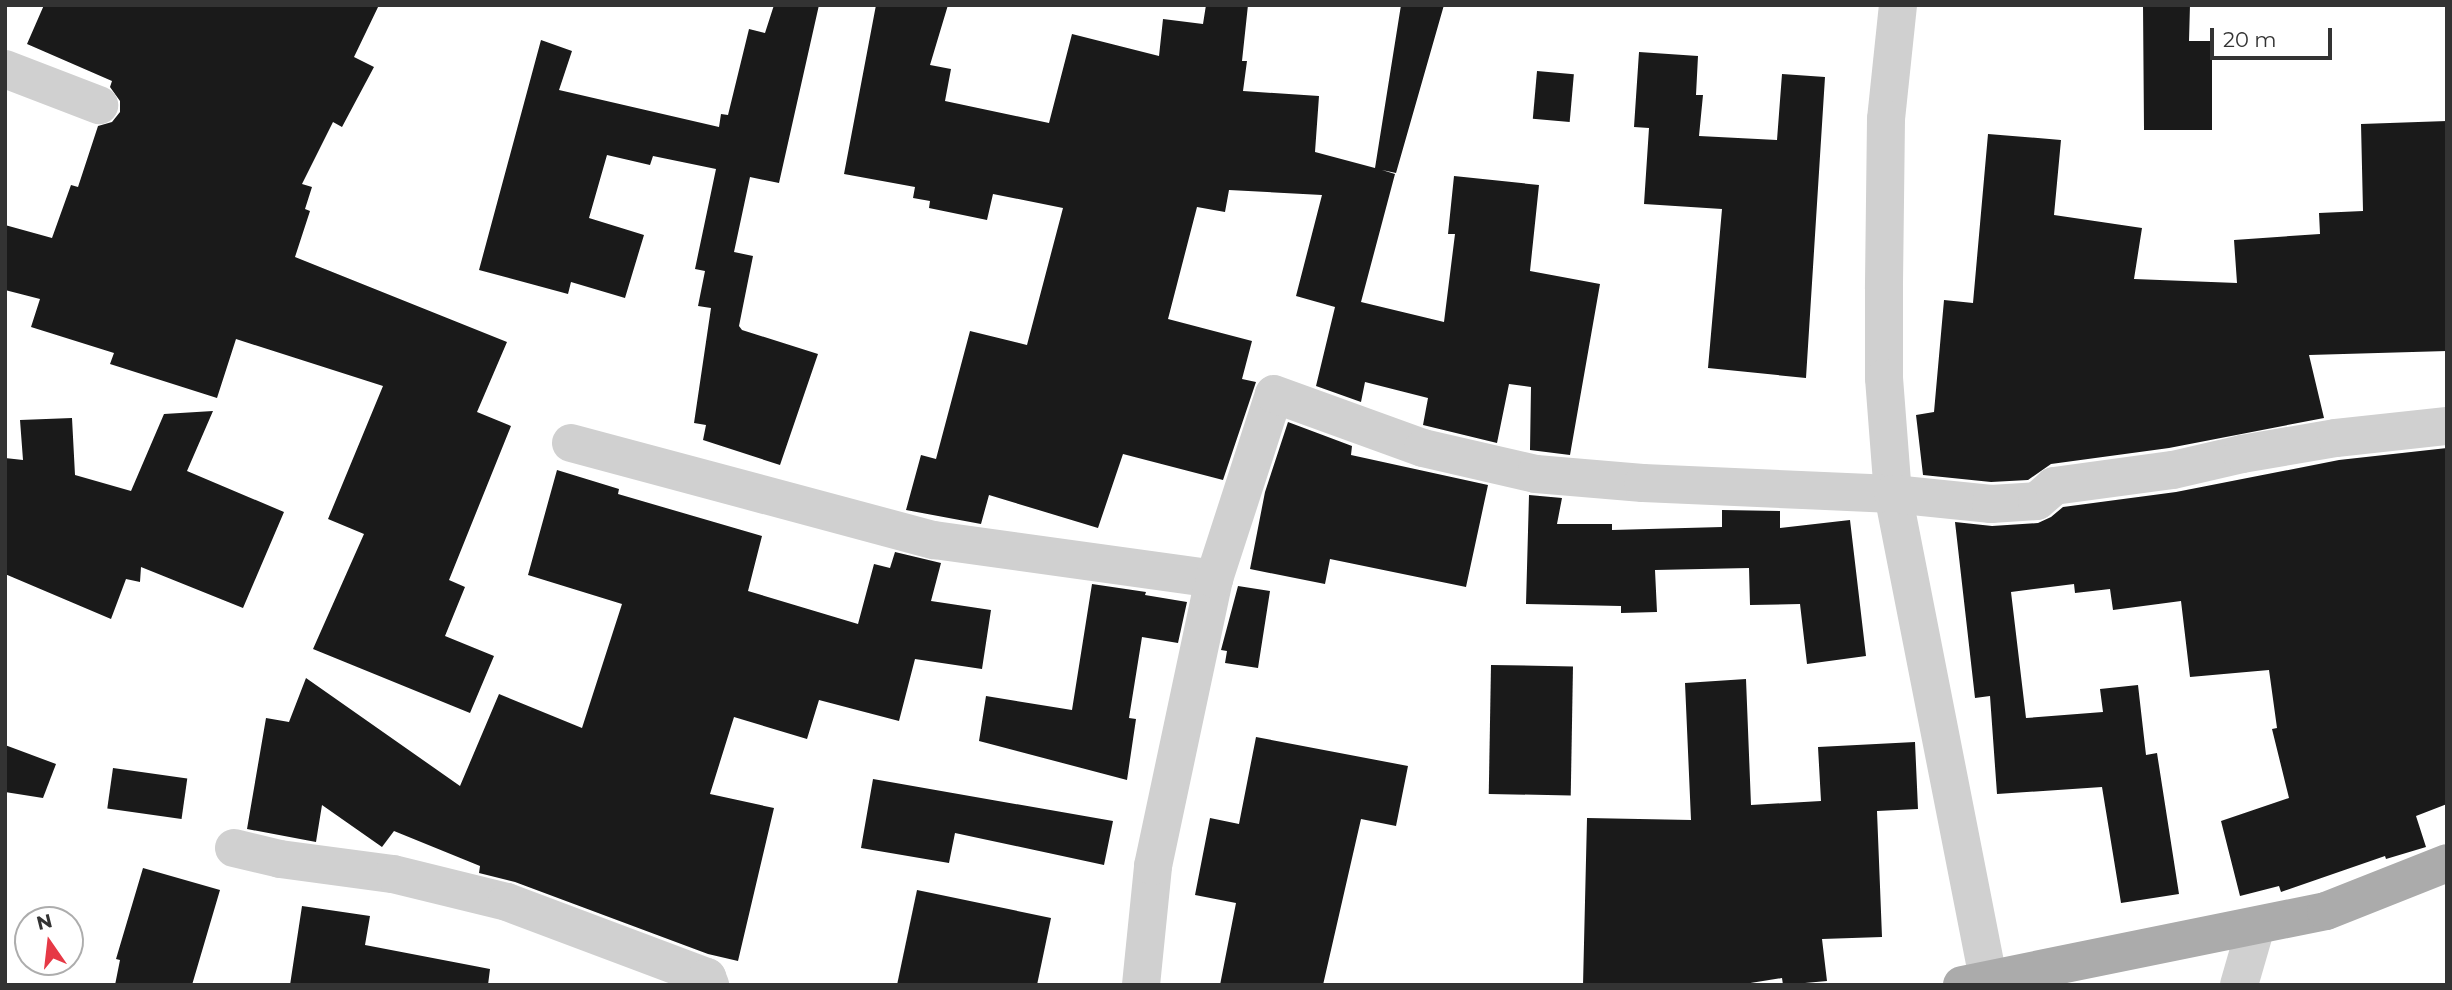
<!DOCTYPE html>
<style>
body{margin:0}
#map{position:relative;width:2452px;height:990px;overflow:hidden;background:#fff;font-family:Montserrat,sans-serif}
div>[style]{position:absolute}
.building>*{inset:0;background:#1a1a1a;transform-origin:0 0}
.street>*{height:38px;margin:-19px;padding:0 19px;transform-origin:19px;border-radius:19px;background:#d0d0d0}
.primary>*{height:38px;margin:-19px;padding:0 19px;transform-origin:19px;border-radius:19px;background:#ababab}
span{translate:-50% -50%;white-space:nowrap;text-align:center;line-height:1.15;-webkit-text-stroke:7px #fff;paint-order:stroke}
.frame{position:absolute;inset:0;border:7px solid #333;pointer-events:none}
.north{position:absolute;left:14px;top:906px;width:70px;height:70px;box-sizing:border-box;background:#fff;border:2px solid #adadad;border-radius:50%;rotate:346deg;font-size:19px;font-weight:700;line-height:28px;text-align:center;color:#333}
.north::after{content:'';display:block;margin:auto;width:24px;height:32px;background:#e63946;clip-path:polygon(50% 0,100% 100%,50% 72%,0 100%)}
.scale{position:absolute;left:2210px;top:28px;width:122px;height:32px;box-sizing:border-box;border:4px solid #333;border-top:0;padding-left:9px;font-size:21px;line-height:24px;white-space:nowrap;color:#333;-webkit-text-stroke:5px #fff;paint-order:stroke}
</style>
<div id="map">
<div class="building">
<div style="clip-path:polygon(44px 5px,379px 5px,354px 57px,374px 67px,342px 127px,333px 122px,302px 184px,312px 187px,305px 209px,310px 211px,295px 257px,507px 342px,477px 412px,511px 426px,449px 580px,465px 587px,445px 636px,494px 656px,470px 713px,313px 649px,364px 534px,328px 519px,383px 386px,236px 339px,217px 398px,110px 364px,114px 353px,31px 327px,40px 299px,5px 290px,5px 225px,52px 238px,71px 185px,78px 187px,98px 126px,112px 122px,120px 112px,120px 101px,110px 87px,112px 81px,27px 44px)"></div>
<div style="clip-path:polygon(774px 5px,819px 5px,779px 183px,750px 177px,734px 252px,753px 256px,739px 326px,742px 330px,818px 354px,780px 465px,703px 440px,706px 425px,694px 423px,711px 308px,698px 306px,705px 271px,695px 269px,716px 169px,653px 156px,650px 165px,607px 155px,589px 218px,644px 235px,625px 298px,571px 282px,568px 294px,479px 270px,541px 40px,572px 51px,559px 90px,719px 127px,721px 114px,728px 115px,749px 29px,765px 33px)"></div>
<div style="clip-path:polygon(876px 5px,948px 5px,930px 65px,951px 69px,945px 101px,1049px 123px,1072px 34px,1159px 56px,1163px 19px,1203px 24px,1206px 5px,1248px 5px,1242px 61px,1247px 61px,1243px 91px,1319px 96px,1315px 152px,1375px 168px,1401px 5px,1444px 5px,1396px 173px,1382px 170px,1395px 174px,1361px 302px,1444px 322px,1455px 234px,1448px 234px,1454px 176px,1539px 185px,1530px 271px,1600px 284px,1570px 455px,1530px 450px,1531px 387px,1509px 384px,1497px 443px,1423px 425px,1428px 398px,1365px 382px,1361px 402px,1316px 386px,1335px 307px,1296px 296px,1322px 195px,1229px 190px,1225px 212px,1197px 207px,1168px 319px,1252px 341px,1242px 379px,1256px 382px,1223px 480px,1123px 454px,1098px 528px,989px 495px,981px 524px,906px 510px,921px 455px,936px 459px,970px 331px,1027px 345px,1063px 208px,993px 194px,987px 220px,929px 208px,930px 201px,913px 198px,915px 187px,844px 174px)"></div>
<div style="clip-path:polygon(2143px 5px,2190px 5px,2189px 41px,2212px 41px,2212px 130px,2144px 130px)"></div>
<div style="clip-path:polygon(1639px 52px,1698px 56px,1696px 95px,1703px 95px,1699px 136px,1777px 140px,1782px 74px,1825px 77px,1806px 378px,1708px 368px,1722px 209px,1644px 204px,1649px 128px,1634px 127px)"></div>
<div style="left:1537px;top:71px;width:37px;height:48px;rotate:5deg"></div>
<div style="clip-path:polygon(2447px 121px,2447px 351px,2309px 355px,2324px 418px,2169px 448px,2051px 464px,2028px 480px,1991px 482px,1923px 475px,1916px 415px,1934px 412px,1944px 300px,1973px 303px,1988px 134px,2061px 140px,2054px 215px,2142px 228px,2134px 279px,2237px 283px,2234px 240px,2320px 234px,2319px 213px,2363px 211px,2361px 124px)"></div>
<div style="clip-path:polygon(213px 411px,187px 471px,284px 512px,243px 608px,141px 567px,140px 582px,126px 579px,111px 619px,5px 574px,5px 458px,23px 460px,20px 420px,72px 418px,75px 475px,131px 491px,164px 414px)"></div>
<div style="clip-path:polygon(1288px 422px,1352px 446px,1351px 455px,1488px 485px,1466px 587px,1330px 559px,1325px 584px,1250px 569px,1265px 492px)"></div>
<div style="clip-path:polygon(2447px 448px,2447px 804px,2416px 816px,2426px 847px,2386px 859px,2385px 856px,2281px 892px,2279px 886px,2240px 896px,2221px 821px,2289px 798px,2272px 729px,2277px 728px,2269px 670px,2190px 677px,2181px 601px,2113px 610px,2110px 589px,2075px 593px,2074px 584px,2011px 592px,2026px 718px,2103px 712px,2100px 689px,2138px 685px,2146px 755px,2157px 753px,2179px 894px,2121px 903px,2102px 787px,1997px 794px,1990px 696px,1975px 698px,1955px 522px,1992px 526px,2038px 523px,2051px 517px,2063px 507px,2176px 492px,2339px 460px)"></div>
<div style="clip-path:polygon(557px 470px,619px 489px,618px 494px,762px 536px,748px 591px,858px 624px,874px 564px,890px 568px,895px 552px,941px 563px,931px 601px,991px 610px,982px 669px,915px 659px,899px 721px,819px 700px,807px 739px,734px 717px,710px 794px,774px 808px,738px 961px,708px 954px,515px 882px,479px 873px,480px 866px,394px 831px,382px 847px,322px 805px,316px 842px,247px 829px,266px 718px,289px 722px,306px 678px,460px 786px,499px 694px,582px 728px,622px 604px,528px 575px)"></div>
<div style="clip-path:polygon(1529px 495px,1562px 498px,1557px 524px,1612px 524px,1612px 530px,1722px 527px,1722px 510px,1780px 511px,1780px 528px,1850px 520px,1866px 656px,1807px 664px,1800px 604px,1750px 605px,1749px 568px,1655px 570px,1657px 612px,1621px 613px,1621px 606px,1526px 604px)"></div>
<div style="clip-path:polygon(1092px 584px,1146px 592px,1145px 595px,1187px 602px,1178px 643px,1142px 637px,1129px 718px,1136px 719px,1127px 780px,979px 741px,986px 696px,1072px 710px)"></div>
<div style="clip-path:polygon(1238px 586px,1270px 591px,1258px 668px,1225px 663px,1227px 651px,1221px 650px)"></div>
<div style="left:1491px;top:665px;width:82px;height:129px;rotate:1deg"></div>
<div style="clip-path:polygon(1746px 679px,1751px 805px,1821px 801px,1818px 747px,1915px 742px,1918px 809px,1877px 811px,1882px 937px,1822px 939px,1827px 981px,1783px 985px,1782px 978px,1738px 985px,1583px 985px,1587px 818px,1691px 820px,1685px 683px)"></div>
<div style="clip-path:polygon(1256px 737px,1408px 766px,1396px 826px,1361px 819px,1323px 985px,1220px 985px,1236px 903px,1195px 895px,1210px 818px,1239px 824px)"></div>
<div style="clip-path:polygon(5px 745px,56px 764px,43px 798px,5px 792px)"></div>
<div style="left:113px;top:768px;width:75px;height:41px;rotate:8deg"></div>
<div style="clip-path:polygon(873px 779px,1113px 821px,1104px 865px,955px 833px,949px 863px,861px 848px)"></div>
<div style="clip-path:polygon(143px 868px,220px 890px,192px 985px,115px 985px,120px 960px,116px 959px)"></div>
<div style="clip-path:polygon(917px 890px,1051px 918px,1037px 985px,897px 985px)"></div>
<div style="clip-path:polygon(302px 906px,370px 916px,365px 945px,490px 969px,488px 985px,290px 985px)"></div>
</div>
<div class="street">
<div style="left:1898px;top:5px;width:115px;rotate:96deg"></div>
<div style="left:1886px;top:119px;width:170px;rotate:90.7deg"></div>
<div style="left:1884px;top:289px;width:89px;rotate:90deg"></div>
<div style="left:1884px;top:378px;width:116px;rotate:85.6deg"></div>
<div style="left:1893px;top:494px;width:495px;rotate:78.9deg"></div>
<div style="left:5px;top:69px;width:101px;rotate:21deg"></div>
<div style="left:571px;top:443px;width:376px;rotate:15deg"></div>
<div style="left:934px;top:540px;width:283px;rotate:7.9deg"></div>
<div style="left:234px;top:848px;width:47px;rotate:13.4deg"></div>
<div style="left:280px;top:859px;width:114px;rotate:7.6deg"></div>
<div style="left:393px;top:874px;width:117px;rotate:13.8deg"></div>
<div style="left:507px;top:902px;width:214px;rotate:20.6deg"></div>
<div style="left:707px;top:977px;width:9px;rotate:69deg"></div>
<div style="left:1141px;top:985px;width:120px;rotate:-84.2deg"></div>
<div style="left:1153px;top:866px;width:293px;rotate:-78deg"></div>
<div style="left:1214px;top:579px;width:194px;rotate:-72deg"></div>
<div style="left:1274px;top:394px;width:158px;rotate:19.9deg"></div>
<div style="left:1423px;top:448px;width:116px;rotate:13deg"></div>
<div style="left:1536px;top:474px;width:107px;rotate:4.8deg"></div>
<div style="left:1643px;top:483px;width:250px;rotate:2.5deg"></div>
<div style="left:1893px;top:494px;width:99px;rotate:5.8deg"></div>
<div style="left:1991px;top:504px;width:46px;rotate:-3.7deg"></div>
<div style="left:2037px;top:501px;width:23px;rotate:-41deg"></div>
<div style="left:2054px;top:486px;width:120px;rotate:-7.7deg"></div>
<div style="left:2173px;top:470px;width:71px;rotate:-13.1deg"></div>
<div style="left:2242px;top:454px;width:95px;rotate:-9.7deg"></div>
<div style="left:2336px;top:438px;width:112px;rotate:-6.2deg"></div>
<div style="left:2239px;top:985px;width:61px;rotate:-73.9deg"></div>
</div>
<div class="primary">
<div style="left:1962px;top:985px;width:371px;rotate:-11.5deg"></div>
<div style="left:2326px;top:911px;width:130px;rotate:-21.6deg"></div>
</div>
<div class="frame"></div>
<div class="north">N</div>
<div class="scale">20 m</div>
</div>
